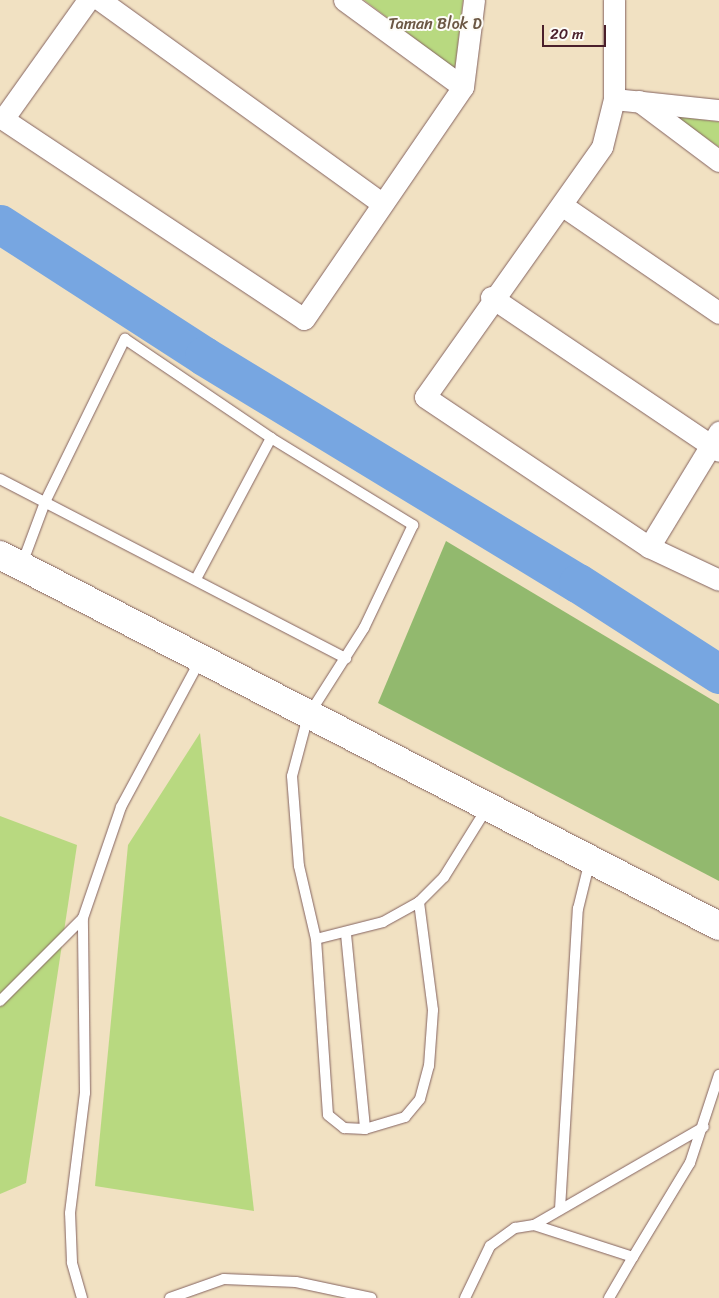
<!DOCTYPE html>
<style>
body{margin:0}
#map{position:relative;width:719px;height:1298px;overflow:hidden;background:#f1e1c2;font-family:Sriracha,sans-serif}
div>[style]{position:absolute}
.green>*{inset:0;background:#b8d980}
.forest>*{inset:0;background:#92b96e}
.river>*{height:39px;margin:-19.5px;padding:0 19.5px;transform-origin:19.5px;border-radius:19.5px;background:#77a6e1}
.roads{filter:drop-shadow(0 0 1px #846360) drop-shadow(0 0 1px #846360)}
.service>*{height:10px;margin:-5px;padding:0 5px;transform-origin:5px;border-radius:5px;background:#fff}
.minor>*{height:21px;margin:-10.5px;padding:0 10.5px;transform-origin:10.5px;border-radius:10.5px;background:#fff}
.trunk>*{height:28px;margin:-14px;padding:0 14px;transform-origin:14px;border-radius:14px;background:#fff}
span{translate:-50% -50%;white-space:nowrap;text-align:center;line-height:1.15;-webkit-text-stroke:4px #fdfcf7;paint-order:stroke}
.park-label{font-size:16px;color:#6b5744}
.scale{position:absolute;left:542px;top:25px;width:64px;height:22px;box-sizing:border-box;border:2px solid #4a1f2b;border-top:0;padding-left:6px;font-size:15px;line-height:18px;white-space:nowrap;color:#4a1f2b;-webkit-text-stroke:4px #fdfcf7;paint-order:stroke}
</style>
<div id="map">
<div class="green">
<div style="clip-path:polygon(364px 0,463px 0,455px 69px)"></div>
<div style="clip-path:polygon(675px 116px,719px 122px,719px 147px)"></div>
<div style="clip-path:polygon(200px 733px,254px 1211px,95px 1186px,128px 845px)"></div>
<div style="clip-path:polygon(0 816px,77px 845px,26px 1183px,0 1194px)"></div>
</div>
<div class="forest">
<div style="clip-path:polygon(446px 541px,719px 704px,719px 881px,378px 703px)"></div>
</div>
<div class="river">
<div style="left:0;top:224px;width:243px;rotate:32.9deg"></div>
<div style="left:204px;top:356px;width:437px;rotate:31.3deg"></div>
<div style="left:578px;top:583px;width:168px;rotate:32.8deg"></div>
</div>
<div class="roads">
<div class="service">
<div style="left:0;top:479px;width:390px;rotate:27.4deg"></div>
<div style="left:22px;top:564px;width:66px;rotate:-69.6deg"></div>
<div style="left:45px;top:502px;width:182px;rotate:-63.9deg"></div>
<div style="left:125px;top:339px;width:176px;rotate:34.1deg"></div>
<div style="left:271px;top:438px;width:167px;rotate:31.5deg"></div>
<div style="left:413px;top:525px;width:114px;rotate:115.4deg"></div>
<div style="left:364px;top:628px;width:104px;rotate:122.5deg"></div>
<div style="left:308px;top:716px;width:62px;rotate:104.9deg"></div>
<div style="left:292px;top:776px;width:90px;rotate:85.6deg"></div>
<div style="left:299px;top:866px;width:75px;rotate:76.9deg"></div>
<div style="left:316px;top:939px;width:69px;rotate:-14.2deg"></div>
<div style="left:383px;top:922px;width:41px;rotate:-29.1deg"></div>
<div style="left:419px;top:902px;width:35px;rotate:-45deg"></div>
<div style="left:444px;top:877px;width:81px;rotate:-58.1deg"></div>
<div style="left:196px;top:579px;width:160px;rotate:-62deg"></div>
<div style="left:346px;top:934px;width:196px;rotate:84.4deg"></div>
<div style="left:316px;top:939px;width:176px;rotate:86.1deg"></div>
<div style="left:328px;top:1115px;width:21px;rotate:39deg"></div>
<div style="left:344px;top:1128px;width:21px;rotate:3deg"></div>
<div style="left:365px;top:1129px;width:42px;rotate:-16.7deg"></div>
<div style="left:405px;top:1117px;width:23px;rotate:-50deg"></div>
<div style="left:420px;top:1099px;width:34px;rotate:-75deg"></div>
<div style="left:429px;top:1066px;width:56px;rotate:-85.9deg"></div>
<div style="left:433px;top:1010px;width:109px;rotate:-97.4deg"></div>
<div style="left:0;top:1001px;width:117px;rotate:-45deg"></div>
<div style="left:560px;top:1209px;width:301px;rotate:-86.6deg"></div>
<div style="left:578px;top:909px;width:50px;rotate:-76.2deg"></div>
<div style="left:534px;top:1225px;width:196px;rotate:-30deg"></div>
<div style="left:82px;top:1298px;width:37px;rotate:-106deg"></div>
<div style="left:72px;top:1262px;width:49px;rotate:-92.3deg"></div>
<div style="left:70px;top:1213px;width:121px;rotate:-82.9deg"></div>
<div style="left:85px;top:1093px;width:175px;rotate:-90.7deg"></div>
<div style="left:83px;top:918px;width:117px;rotate:-71.1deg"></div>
<div style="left:121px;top:807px;width:167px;rotate:-61.7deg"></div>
<div style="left:170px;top:1298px;width:57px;rotate:-19.4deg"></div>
<div style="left:224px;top:1279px;width:72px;rotate:2.4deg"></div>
<div style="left:296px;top:1282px;width:77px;rotate:12deg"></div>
<div style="left:465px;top:1298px;width:58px;rotate:-64.3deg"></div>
<div style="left:490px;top:1246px;width:31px;rotate:-36deg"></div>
<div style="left:515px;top:1228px;width:19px;rotate:-9deg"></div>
<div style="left:534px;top:1225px;width:104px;rotate:17.9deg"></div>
<div style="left:633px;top:1257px;width:110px;rotate:-58.8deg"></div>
<div style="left:690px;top:1163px;width:93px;rotate:-71.8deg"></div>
<div style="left:609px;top:1298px;width:48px;rotate:-59.7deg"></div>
</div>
<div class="minor">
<div style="left:88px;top:0;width:146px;rotate:125.5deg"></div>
<div style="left:3px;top:119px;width:361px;rotate:33.6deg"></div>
<div style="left:304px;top:319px;width:281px;rotate:-55.6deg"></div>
<div style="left:463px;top:87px;width:88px;rotate:-82.8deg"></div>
<div style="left:100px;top:0;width:347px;rotate:35.8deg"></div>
<div style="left:344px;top:0;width:147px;rotate:36.2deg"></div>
<div style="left:614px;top:0;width:99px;rotate:90deg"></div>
<div style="left:614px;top:99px;width:49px;rotate:104deg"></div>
<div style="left:602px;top:147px;width:306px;rotate:125.3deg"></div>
<div style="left:425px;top:397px;width:270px;rotate:33.8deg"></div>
<div style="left:649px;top:547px;width:77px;rotate:25.2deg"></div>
<div style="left:614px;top:99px;width:106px;rotate:6deg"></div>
<div style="left:639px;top:101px;width:100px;rotate:36.9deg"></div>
<div style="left:563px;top:206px;width:189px;rotate:34.4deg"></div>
<div style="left:491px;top:297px;width:275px;rotate:34deg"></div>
<div style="left:649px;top:547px;width:135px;rotate:-58.7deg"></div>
</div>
<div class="trunk">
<div style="left:0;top:555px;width:809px;rotate:27.29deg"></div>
</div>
</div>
<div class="park-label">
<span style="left:435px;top:24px">Taman Blok D</span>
</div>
<div class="scale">20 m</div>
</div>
